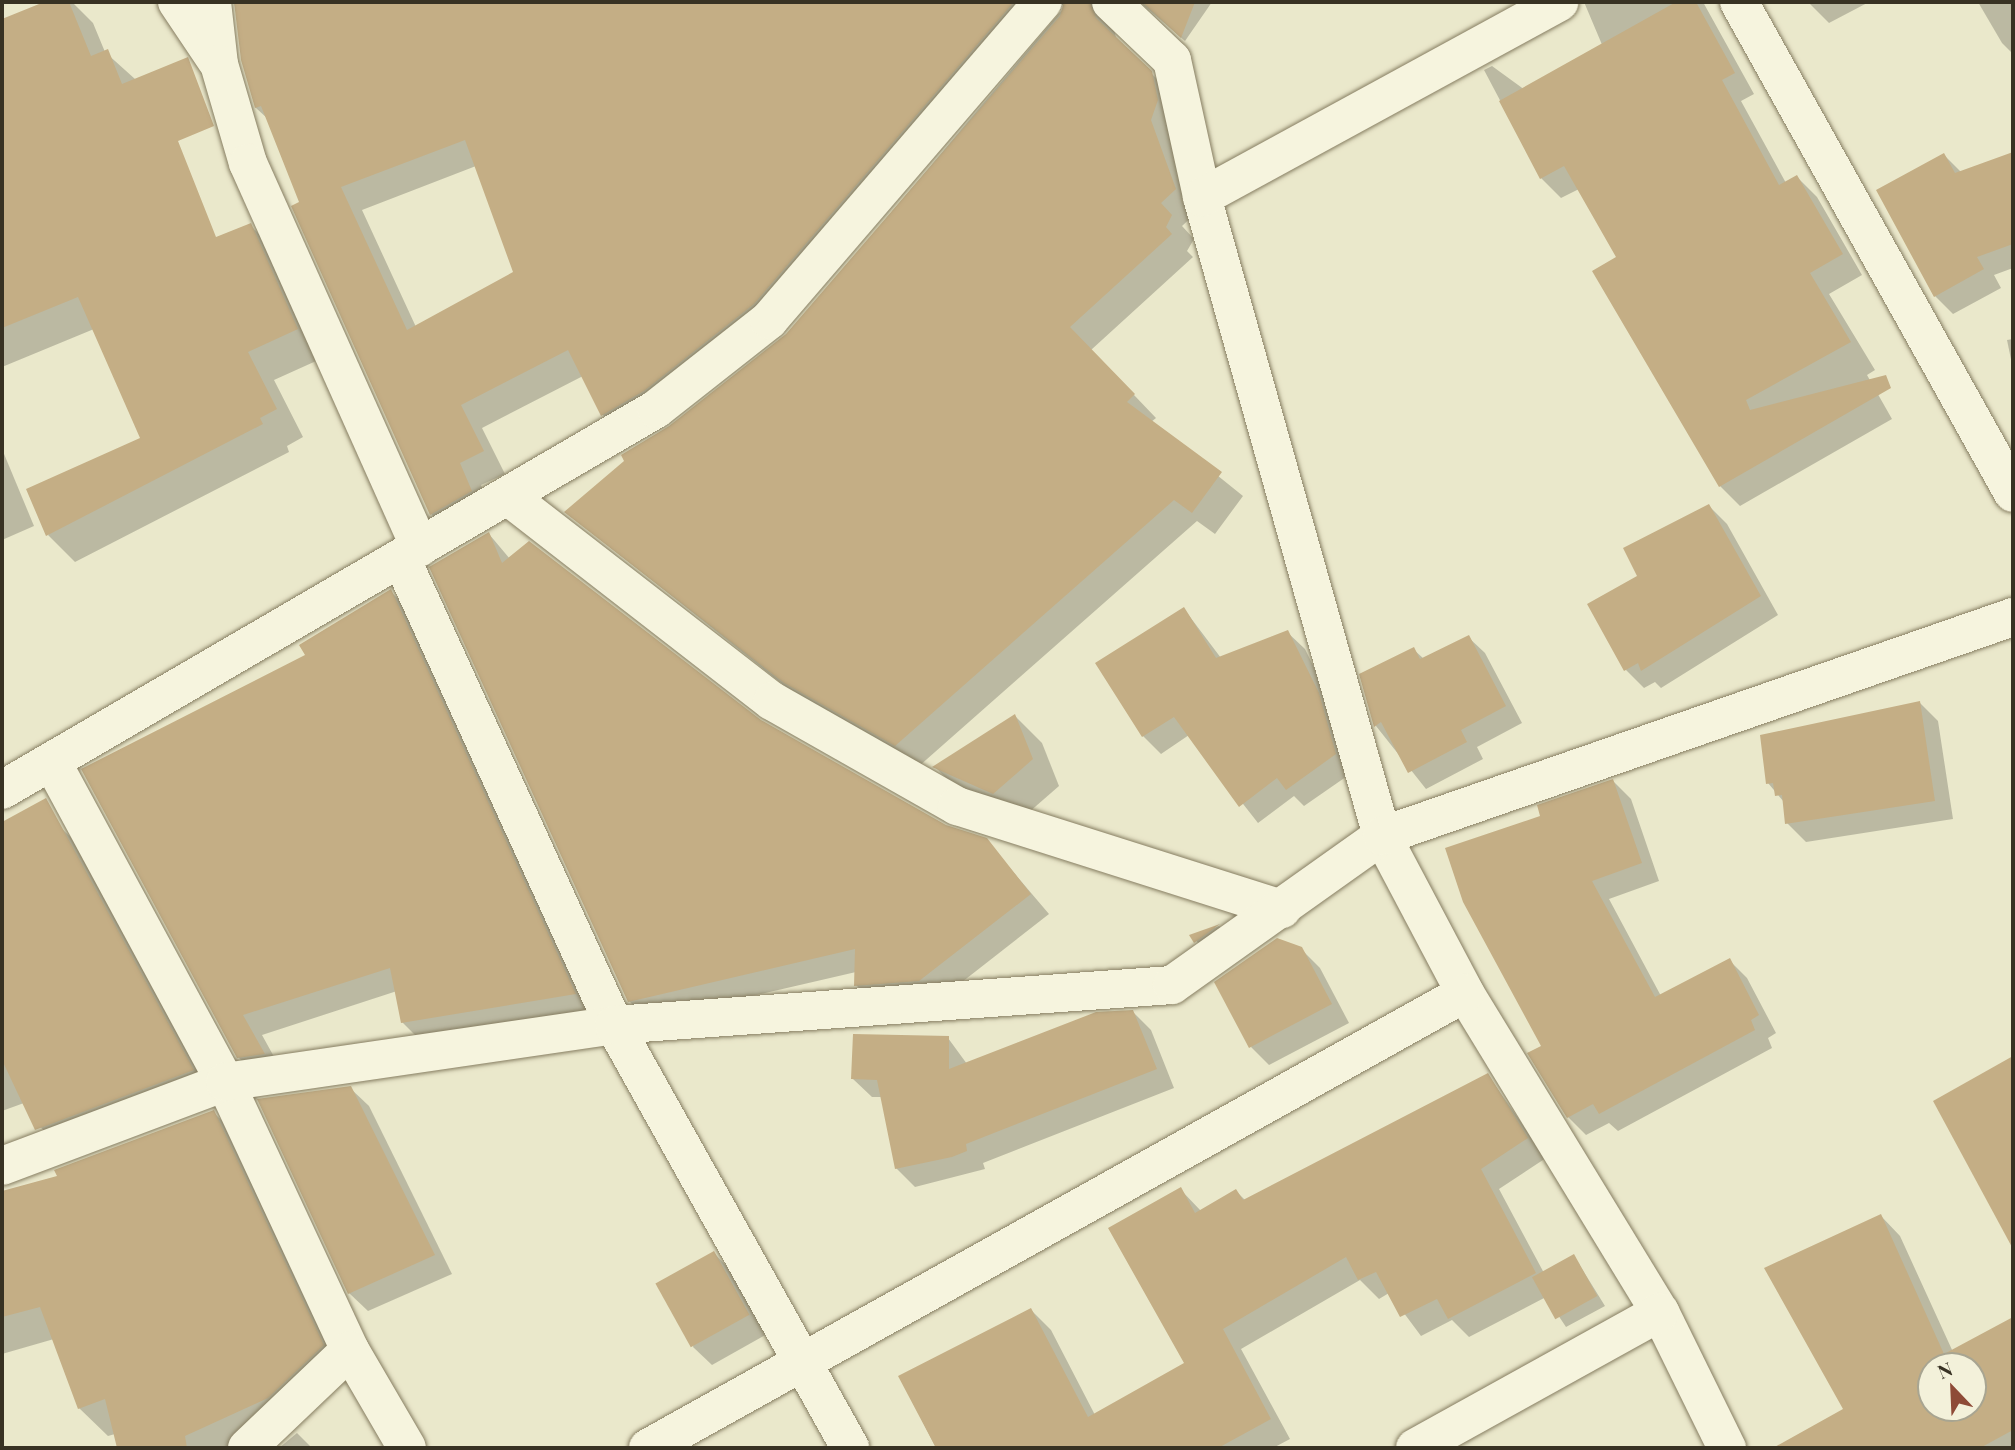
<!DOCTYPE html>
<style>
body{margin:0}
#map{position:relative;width:2015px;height:1450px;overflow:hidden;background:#eae8cb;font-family:"Playfair Display",serif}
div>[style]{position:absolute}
.shadow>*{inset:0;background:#0003}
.building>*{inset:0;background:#c4ae85;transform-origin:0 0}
.roads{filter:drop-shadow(0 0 2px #867d61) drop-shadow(0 0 2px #867d61)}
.minor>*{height:38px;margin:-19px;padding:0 19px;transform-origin:19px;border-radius:19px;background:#f6f4de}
span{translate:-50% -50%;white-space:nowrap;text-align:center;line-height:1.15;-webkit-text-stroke:6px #f3f1da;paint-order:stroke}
.frame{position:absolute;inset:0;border:4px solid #383223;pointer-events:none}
.north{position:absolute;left:1917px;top:1352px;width:70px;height:70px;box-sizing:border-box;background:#f3f1da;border:2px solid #a8a591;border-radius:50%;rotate:337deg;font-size:19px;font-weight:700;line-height:28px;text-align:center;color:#383223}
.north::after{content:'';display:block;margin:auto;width:24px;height:32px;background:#8e4b37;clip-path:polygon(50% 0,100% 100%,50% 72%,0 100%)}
</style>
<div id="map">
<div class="shadow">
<div style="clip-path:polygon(48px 2px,72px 2px,93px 23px,105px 52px,135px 79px,212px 269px,250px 225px,278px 253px,325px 357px,274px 380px,303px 437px,287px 446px,289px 452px,75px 562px,48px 535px,142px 439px,94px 329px,2px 367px,2px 21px)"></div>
<div style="clip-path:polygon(evenodd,234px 2px,1212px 2px,1185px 41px,1141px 3px,1127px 3px,1111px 19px,1117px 41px,1174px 95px,1197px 212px,1182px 226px,1194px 239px,1187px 251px,1193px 257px,1091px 350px,1156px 418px,1151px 422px,1243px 496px,1215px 534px,1197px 521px,918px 767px,809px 705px,566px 512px,787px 336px,1068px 3px,1049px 10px,776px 326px,625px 437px,603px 415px,583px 376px,482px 428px,505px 474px,481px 485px,493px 514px,454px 537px,431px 514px,293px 207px,301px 203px,268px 119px,256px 108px,234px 2px,476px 166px,515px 272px,416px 327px,362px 210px,476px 166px)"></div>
<div style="clip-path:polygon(1584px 2px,1703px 2px,1754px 94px,1741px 101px,1786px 183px,1797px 177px,1817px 197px,1862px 275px,1829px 294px,1875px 370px,1867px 375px,1892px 419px,1740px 506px,1720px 486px,1618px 258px,1579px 189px,1561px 198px,1541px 178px,1484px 70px,1492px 66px,1559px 115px,1603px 47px)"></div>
<div style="clip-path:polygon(1808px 2px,1869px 2px,1829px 23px)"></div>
<div style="clip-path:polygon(1978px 2px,2013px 2px,2013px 54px,2002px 43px)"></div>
<div style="clip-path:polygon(2013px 154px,2013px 268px,1994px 275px,2001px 288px,1953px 314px,1935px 296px,1944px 155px,1961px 172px)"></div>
<div style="clip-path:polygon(2013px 339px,2013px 369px,2007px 340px)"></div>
<div style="clip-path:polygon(2px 449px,34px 526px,2px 540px)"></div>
<div style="clip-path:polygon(1709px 506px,1727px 524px,1778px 615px,1661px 688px,1655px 682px,1644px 688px,1626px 670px,1640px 577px)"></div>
<div style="clip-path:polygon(489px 534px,510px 559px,760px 721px,945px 827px,986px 840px,1049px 914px,939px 1000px,875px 1004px,856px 985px,856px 972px,648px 1020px,629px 1001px)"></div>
<div style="clip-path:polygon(391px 592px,411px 611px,594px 1013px,422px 1042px,402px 1022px,397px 991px,262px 1035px,283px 1073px,258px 1077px,238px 1057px,83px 770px,308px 656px)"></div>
<div style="clip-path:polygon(1184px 609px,1221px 658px,1287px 632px,1305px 649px,1336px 712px,1353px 772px,1304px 806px,1294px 796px,1258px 823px,1189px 735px,1161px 754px,1143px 736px)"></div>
<div style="clip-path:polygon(1468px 637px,1485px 653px,1522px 723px,1477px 747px,1483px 759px,1426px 789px,1376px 726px,1361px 675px,1413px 649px,1424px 659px)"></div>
<div style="clip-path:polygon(1920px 703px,1938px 721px,1953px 819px,1806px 842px,1787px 823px,1784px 802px,1768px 783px)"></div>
<div style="clip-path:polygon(1015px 716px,1042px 743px,1059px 786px,1020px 820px,961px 793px,935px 767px)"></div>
<div style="clip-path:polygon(1613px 781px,1631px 799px,1659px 881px,1609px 899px,1661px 996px,1729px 960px,1747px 978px,1776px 1033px,1768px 1038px,1772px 1048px,1618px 1131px,1609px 1123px,1586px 1135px,1568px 1117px,1543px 1047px,1543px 817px)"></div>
<div style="clip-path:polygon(23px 812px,61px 828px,80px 846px,211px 1089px,55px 1147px,24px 1103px,2px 1111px,2px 824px)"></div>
<div style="clip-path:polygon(1219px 926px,1237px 943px,1213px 960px,1192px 936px)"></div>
<div style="clip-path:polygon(1301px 949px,1320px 968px,1349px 1023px,1269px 1065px,1251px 1047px)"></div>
<div style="clip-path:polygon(1133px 1012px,1151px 1030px,1174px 1088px,983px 1163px,985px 1169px,915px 1187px,896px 1168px,882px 1097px,872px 1097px,853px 1079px,948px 1038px,967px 1064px)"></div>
<div style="clip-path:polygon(2013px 1058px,2013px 1245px,1935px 1102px)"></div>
<div style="clip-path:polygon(1488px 1075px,1546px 1158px,1499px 1189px,1544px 1273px,1574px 1256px,1605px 1306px,1566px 1327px,1546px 1297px,1469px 1337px,1452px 1320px,1421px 1336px,1389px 1293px,1379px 1299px,1360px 1280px,1241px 1349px,1290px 1439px,1273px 1448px,936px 1448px,900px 1377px,1031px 1310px,1051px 1330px,1095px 1415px,1187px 1364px,1180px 1189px,1201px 1211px,1236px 1191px,1245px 1200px)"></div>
<div style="clip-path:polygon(350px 1088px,369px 1106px,452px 1274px,368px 1311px,349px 1293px)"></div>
<div style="clip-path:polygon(213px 1112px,242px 1140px,351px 1374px,273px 1448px,119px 1448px,115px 1434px,108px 1436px,79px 1408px,54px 1339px,2px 1354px,2px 1193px,60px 1178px)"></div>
<div style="clip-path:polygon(evenodd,1881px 1216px,1900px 1236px,1953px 1352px,2013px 1319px,2013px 1448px,1776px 1448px,1846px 1409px,1881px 1216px,1931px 1366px,1973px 1366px,1973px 1408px,1931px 1408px,1931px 1366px)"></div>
<div style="clip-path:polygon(714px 1253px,732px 1272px,767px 1334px,712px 1365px,693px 1347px)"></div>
<div style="clip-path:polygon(297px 1433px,312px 1448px,279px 1448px)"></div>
</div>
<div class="building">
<div style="clip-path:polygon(44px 2px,69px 2px,91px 56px,108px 49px,122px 84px,188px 57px,214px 126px,178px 141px,216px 237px,251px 223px,298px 329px,248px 352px,277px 409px,260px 418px,263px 424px,46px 536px,26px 489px,140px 438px,78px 297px,2px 328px,2px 19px)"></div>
<div style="clip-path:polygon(evenodd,234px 2px,1014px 2px,754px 304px,644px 391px,601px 416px,568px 350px,461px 405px,484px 451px,460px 463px,472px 491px,430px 515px,291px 206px,299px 202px,261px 106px,255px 108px,241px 60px,234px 2px,465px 140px,513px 272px,407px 330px,341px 187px,465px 140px)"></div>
<div style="clip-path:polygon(1064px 2px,1090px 2px,1096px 18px,1152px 71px,1158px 100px,1151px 120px,1176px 189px,1161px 203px,1172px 215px,1166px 227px,1172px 234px,1070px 327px,1135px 394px,1127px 402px,1222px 472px,1192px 513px,1174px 500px,895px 746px,784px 683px,564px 512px,624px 461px,621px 455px,669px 426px,786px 334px,1060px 16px)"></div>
<div style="clip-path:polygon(1142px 2px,1195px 2px,1181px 38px)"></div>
<div style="clip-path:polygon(1676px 2px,1696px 2px,1735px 73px,1722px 80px,1779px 185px,1797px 175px,1843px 254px,1810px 273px,1851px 342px,1746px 400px,1750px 410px,1886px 375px,1891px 388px,1719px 487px,1592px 271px,1616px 257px,1564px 166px,1540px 179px,1499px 101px)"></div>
<div style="clip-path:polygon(2013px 152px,2013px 244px,1977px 257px,1984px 269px,1934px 297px,1876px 190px,1944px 153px,1955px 173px)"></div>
<div style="clip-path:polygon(1709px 504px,1761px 596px,1641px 671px,1638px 663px,1624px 671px,1587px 604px,1637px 576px,1623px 548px)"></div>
<div style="clip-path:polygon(489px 532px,502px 563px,529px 541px,761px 720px,946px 825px,987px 838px,1031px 894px,919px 981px,854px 986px,855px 949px,628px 1002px,429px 567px)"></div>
<div style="clip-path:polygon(391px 589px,576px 994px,401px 1023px,390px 968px,243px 1015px,265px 1054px,237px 1058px,81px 769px,305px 655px,299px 645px)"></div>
<div style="clip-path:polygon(1184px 607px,1216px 658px,1288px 630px,1319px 693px,1336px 754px,1286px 790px,1277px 778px,1239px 807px,1174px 717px,1142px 737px,1095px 663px)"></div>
<div style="clip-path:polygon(1469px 635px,1506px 706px,1461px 730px,1467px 742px,1408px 773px,1381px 722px,1374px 727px,1359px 674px,1414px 647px,1420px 659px)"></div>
<div style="clip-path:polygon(1920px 701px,1935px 801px,1785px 824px,1782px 795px,1775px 796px,1773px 783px,1766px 784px,1760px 735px)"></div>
<div style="clip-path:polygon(1015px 714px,1033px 759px,993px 794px,932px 767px)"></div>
<div style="clip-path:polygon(1613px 779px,1642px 863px,1592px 881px,1655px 997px,1730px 958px,1759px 1015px,1751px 1020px,1755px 1030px,1599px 1114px,1593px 1104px,1567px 1118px,1527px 1053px,1541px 1046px,1463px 902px,1445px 848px,1540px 816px,1537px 805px)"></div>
<div style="clip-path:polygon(46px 798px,194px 1070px,35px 1130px,2px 1060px,2px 822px)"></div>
<div style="clip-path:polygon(1220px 924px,1194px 943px,1189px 935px)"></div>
<div style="clip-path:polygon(1277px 938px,1302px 947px,1332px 1004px,1249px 1048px,1214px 982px)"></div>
<div style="clip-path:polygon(1133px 1010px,1157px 1069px,966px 1144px,967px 1151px,952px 1157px,895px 1169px,877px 1080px,851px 1079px,853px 1034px,949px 1036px,949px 1069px,1096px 1012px)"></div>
<div style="clip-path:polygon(2013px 1056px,2013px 1249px,1933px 1101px)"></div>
<div style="clip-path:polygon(1488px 1073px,1528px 1138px,1481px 1169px,1536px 1273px,1448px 1319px,1437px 1299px,1400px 1317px,1376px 1272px,1358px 1280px,1346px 1257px,1223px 1329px,1271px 1419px,1218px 1448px,936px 1448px,898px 1376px,1031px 1308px,1088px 1417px,1184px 1363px,1108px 1228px,1181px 1187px,1195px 1213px,1236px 1189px,1243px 1200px)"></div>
<div style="clip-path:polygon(351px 1086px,435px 1255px,348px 1294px,257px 1099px)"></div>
<div style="clip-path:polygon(214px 1110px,324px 1345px,268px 1398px,185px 1436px,187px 1448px,117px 1448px,105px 1399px,78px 1409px,40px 1307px,2px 1317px,2px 1191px,57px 1176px,54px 1170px)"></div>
<div style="clip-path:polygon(evenodd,1881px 1214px,1944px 1354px,2013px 1317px,2013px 1430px,1980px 1448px,1773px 1448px,1843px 1409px,1764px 1268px,1881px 1214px,1931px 1366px,1973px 1366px,1973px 1408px,1931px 1408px,1931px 1366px)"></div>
<div style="left:714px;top:1251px;width:73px;height:67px;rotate:61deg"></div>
<div style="left:1574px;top:1254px;width:48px;height:48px;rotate:61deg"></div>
</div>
<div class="roads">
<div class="minor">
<div style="left:177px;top:2px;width:70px;rotate:56.1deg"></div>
<div style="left:212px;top:2px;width:62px;rotate:83.6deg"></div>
<div style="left:219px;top:64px;width:103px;rotate:73.7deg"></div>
<div style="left:248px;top:163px;width:421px;rotate:65.9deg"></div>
<div style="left:1111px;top:2px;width:84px;rotate:43.6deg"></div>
<div style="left:1172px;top:60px;width:140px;rotate:77.6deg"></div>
<div style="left:1202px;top:197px;width:664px;rotate:74.27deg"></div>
<div style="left:1382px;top:836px;width:178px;rotate:62.1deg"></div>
<div style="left:1465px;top:993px;width:374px;rotate:58.6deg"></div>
<div style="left:1660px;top:1312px;width:152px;rotate:63.8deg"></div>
<div style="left:1739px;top:2px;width:562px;rotate:60.84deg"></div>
<div style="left:1202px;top:197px;width:407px;rotate:-28.6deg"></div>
<div style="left:510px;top:498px;width:331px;rotate:37.8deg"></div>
<div style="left:772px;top:701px;width:213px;rotate:29.6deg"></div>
<div style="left:957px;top:806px;width:341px;rotate:17.6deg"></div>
<div style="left:401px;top:558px;width:513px;rotate:65.48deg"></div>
<div style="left:614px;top:1025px;width:484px;rotate:60.8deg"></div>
<div style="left:52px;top:762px;width:364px;rotate:61.6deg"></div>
<div style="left:225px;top:1082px;width:296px;rotate:65deg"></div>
<div style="left:350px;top:1350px;width:113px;rotate:59.8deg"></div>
<div style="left:2px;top:790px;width:757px;rotate:-30.22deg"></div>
<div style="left:656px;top:409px;width:144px;rotate:-38.2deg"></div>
<div style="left:769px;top:320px;width:420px;rotate:-49.3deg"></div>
<div style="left:2px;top:1166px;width:238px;rotate:-20.6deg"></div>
<div style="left:225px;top:1082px;width:393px;rotate:-8.3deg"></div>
<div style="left:614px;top:1025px;width:559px;rotate:-4.1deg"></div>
<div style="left:1172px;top:985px;width:257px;rotate:-35.4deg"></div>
<div style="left:1382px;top:836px;width:668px;rotate:-19.14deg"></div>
<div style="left:247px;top:1448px;width:142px;rotate:-43.6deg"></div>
<div style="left:648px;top:1448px;width:935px;rotate:-29.11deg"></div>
<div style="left:1415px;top:1448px;width:280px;rotate:-29deg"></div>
</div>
</div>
<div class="frame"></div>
<div class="north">N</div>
</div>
